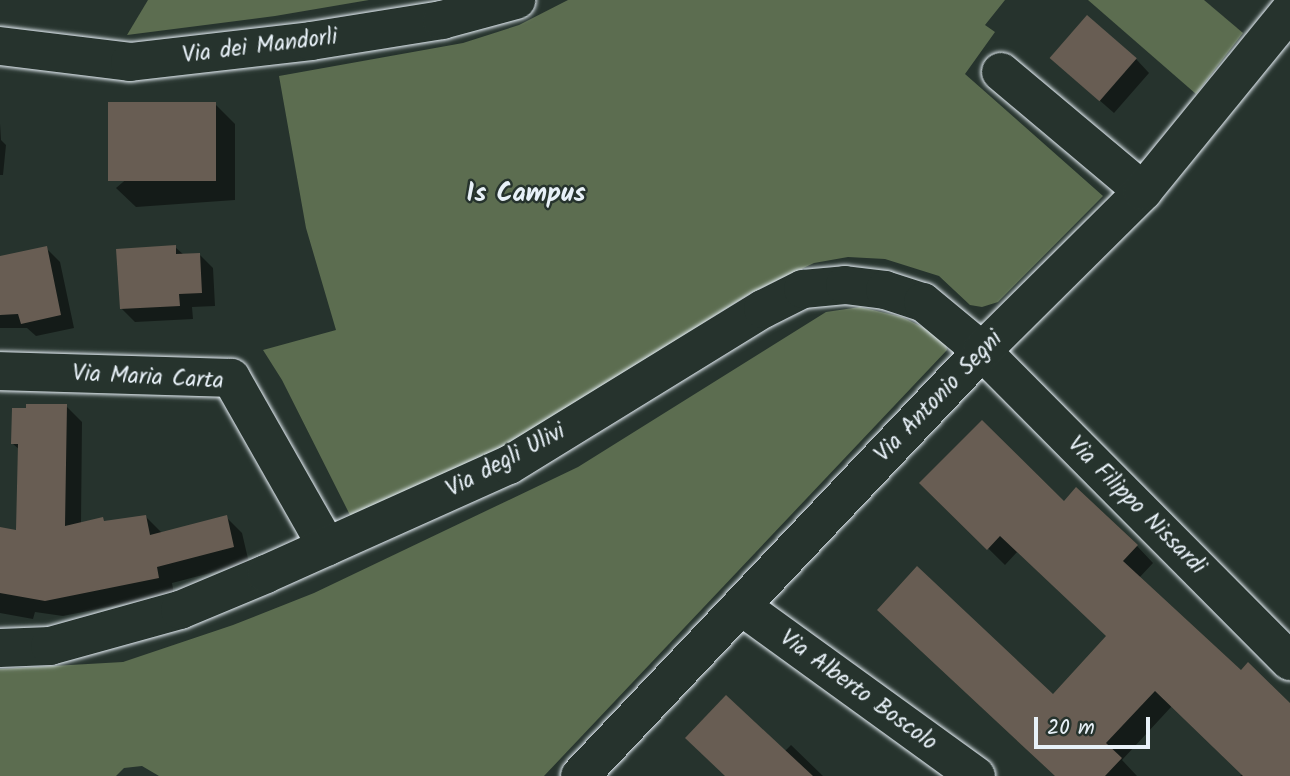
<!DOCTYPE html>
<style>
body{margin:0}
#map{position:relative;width:1290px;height:776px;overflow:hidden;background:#26332d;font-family:Kalam,sans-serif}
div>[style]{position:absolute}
.green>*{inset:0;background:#5c6d50}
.shadow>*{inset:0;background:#0007}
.building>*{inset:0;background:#685d53;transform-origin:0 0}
.roads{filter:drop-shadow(0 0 2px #e8f1f8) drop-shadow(0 0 2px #e8f1f8)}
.minor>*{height:38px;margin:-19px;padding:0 19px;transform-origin:19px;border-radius:19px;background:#26332d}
span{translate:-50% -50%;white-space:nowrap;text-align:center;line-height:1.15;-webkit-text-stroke:5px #26332d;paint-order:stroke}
.street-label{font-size:23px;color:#e8f1f8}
.quarter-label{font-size:26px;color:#e8f1f8;font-weight:700}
.scale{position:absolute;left:1034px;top:717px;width:116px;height:32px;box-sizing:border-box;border:4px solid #e8f1f8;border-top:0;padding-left:9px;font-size:21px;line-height:24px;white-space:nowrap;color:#e8f1f8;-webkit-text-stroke:5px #26332d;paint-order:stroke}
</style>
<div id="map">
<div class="green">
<div style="clip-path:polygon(148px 0,369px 0,275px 16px,127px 35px)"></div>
<div style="clip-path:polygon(568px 0,1005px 0,985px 25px,995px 32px,965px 74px,1103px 196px,998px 302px,982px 307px,970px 305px,939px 276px,885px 259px,848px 257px,814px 263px,751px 293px,517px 440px,351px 517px,282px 380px,263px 350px,336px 330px,306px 228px,279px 76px,463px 43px,519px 25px)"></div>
<div style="clip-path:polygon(1088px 0,1204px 0,1243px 33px,1196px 94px)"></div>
<div style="clip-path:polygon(860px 307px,902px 317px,945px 338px,947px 350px,544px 776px,159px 776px,142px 766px,124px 768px,116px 776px,0 776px,0 669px,123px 662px,233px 625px,314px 593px,578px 467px,826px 312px)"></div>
</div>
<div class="shadow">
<div style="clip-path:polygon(1136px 59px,1149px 73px,1114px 113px,1066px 71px)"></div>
<div style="clip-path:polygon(215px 104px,235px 124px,235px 200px,136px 207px,116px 188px)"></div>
<div style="clip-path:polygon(0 123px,1px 140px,6px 145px,3px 175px,0 175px)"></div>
<div style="clip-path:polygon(175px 247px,184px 255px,199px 254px,213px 268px,215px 306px,192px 307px,193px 319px,135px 322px,121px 308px)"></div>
<div style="clip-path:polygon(46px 248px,60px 262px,74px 328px,36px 336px,27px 328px,0 328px,0 258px)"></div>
<div style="clip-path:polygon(66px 406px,82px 422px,81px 524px,146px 517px,163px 534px,226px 517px,242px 533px,249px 563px,172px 583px,174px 594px,63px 616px,35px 612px,33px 619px,0 613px,0 528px,18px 532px,20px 450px,13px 444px)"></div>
<div style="clip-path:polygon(922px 483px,1064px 503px,1137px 546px,1153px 563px,1139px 578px,1241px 672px,1290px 706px,1290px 776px,1240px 776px,1242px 774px,1172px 706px,1122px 760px,1137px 776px,1056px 776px,1054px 696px,1108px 637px,1018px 551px,1005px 565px)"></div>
<div style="clip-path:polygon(791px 745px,823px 776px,726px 776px,784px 752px)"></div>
</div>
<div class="building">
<div style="left:1087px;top:15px;width:66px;height:57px;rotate:41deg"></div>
<div style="left:216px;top:102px;width:79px;height:108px;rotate:90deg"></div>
<div style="clip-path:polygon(176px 245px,176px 254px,200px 253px,202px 293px,179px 294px,180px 306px,120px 309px,116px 249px)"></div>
<div style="clip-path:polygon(47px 246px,61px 315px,21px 324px,18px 314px,0 315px,0 256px)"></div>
<div style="clip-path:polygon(26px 404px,67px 404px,65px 526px,103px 517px,104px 521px,146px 515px,150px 535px,227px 515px,234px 547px,157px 567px,159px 578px,45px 601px,0 593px,0 527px,16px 530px,18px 444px,11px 444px,12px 408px,26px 408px)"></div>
<div style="clip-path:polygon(982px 420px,1064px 501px,1076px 487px,1138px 545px,1123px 561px,1241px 670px,1248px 662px,1290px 703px,1290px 776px,1243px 776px,1155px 691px,1106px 743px,1122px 758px,1105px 776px,1055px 776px,877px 610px,917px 566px,1053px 694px,1106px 636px,1000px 536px,987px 550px,919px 483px)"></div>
<div style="clip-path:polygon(726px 695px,813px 776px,725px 776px,685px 738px)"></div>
</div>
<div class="roads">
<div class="minor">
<div style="left:0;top:46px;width:131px;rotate:7deg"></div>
<div style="left:130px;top:62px;width:182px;rotate:-6.6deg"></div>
<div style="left:311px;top:41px;width:133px;rotate:-9.1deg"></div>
<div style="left:442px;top:20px;width:77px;rotate:-15.1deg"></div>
<div style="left:1001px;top:72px;width:185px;rotate:40deg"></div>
<div style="left:0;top:371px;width:231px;rotate:1.7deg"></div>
<div style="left:231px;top:378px;width:194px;rotate:60.4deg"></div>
<div style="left:741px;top:606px;width:290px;rotate:35.9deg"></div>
<div style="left:0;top:648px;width:50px;rotate:-2.3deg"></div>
<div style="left:50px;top:646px;width:135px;rotate:-15.5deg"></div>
<div style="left:180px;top:610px;width:93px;rotate:-22.7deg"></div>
<div style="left:266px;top:574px;width:266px;rotate:-24.2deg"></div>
<div style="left:509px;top:465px;width:298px;rotate:-31.6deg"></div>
<div style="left:763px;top:309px;width:45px;rotate:-26.6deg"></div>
<div style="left:803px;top:289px;width:42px;rotate:-5.4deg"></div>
<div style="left:845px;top:285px;width:40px;rotate:7.1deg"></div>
<div style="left:885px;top:290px;width:40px;rotate:18deg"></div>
<div style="left:923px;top:302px;width:77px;rotate:39.7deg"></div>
<div style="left:982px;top:351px;width:437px;rotate:45.2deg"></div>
<div style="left:580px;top:776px;width:585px;rotate:-46.59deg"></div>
<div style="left:982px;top:351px;width:227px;rotate:-44.8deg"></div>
<div style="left:1143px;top:191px;width:232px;rotate:-50.8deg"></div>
</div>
</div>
<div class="street-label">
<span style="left:260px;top:47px;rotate:-7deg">Via dei Mandorli</span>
<span style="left:148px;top:378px;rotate:3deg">Via Maria Carta</span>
<span style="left:939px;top:397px;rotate:-46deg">Via Antonio Segni</span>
<span style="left:506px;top:461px;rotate:-28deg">Via degli Ulivi</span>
<span style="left:1136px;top:506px;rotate:45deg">Via Filippo Nissardi</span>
<span style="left:858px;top:691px;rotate:36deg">Via Alberto Boscolo</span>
</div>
<div class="quarter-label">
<span style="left:526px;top:195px">Is Campus</span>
</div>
<div class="scale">20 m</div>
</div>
